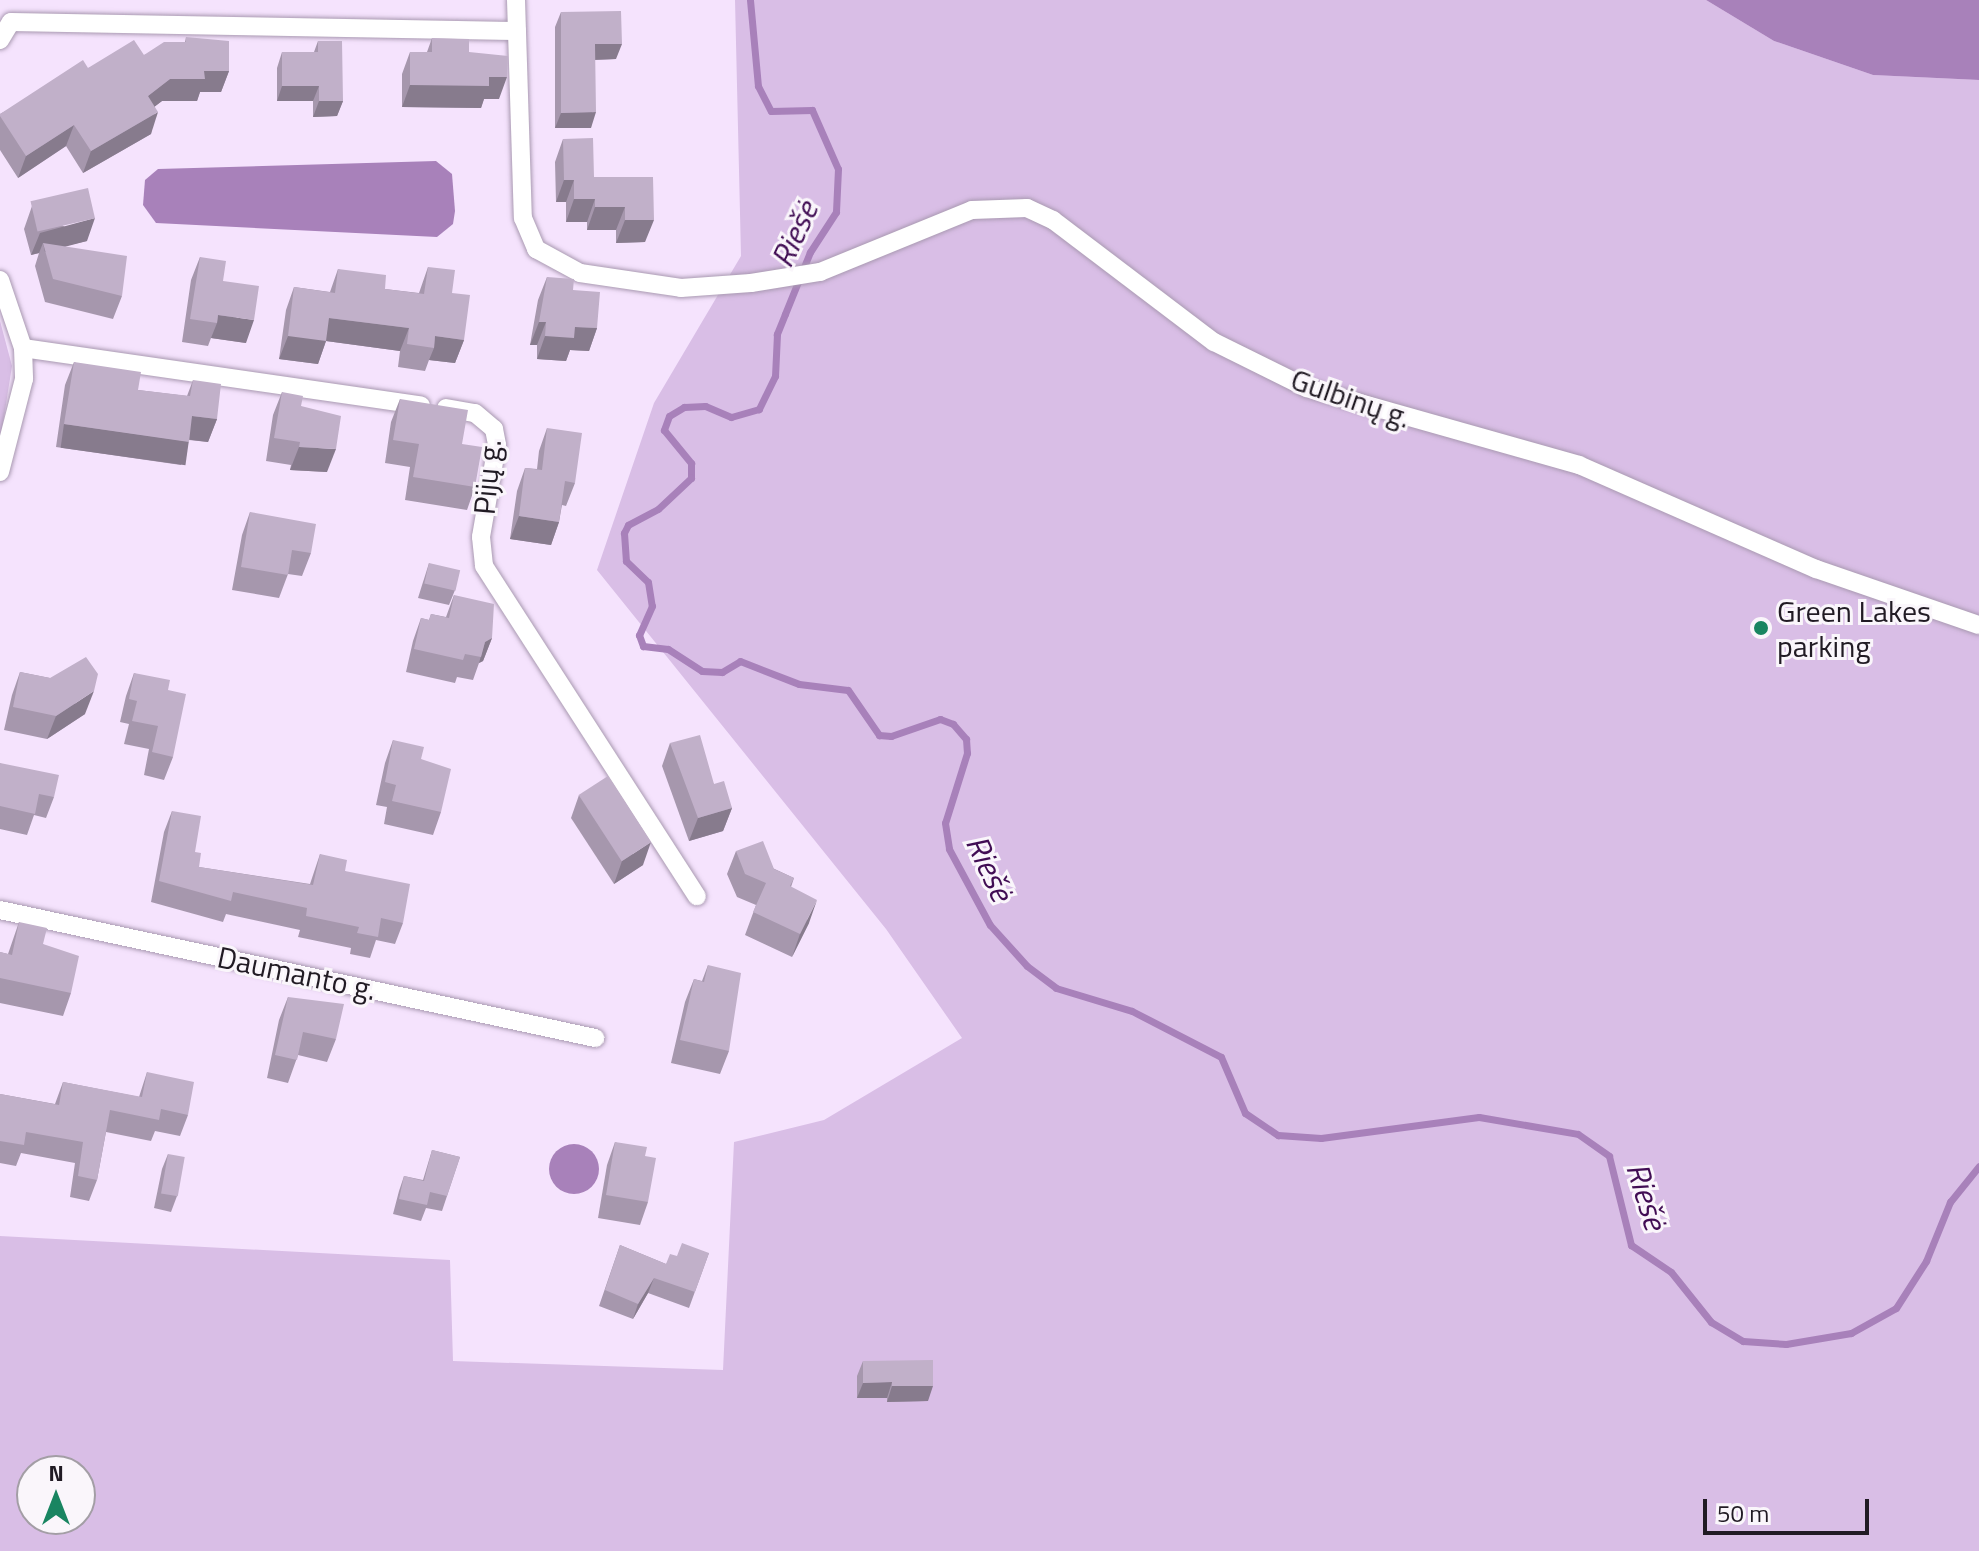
<!DOCTYPE html>
<meta charset="utf-8">
<style>
body{margin:0}
#map{position:relative;width:1979px;height:1551px;overflow:hidden;background:#f5e3fd;font-family:"Titillium Web",sans-serif}
div>[style]{position:absolute}
.green>*{inset:0;background:#d9bee6}
.water>*{inset:0;background:#a881ba}
.round{border-radius:50%}
.stream>*{height:7px;margin:-3.5px;padding:0 3.5px;transform-origin:3.5px;border-radius:3.5px;background:#a881ba}
.roads{filter:drop-shadow(0 0 2px #a999b1) drop-shadow(0 0 2px #a999b1)}
.minor>*{height:18px;margin:-9px;padding:0 9px;transform-origin:9px;border-radius:9px;background:#fff}
.wall>*{inset:0;background:#a697ad}
.shaded-wall>*{inset:0;background:#877b8d;transform-origin:0 0}
.building>*{inset:0;background:#c1b0c9;transform-origin:0 0}
.dots>*{width:22px;height:22px;translate:-50% -50%;box-sizing:border-box;border:4px solid #faf6fb;border-radius:50%}
span{translate:-50% -50%;white-space:nowrap;text-align:center;line-height:1.15;-webkit-text-stroke:6px #faf6fb;paint-order:stroke}
.street-label{font-size:30px;color:#211b24}
.poi-label{font-size:30px;color:#211b24}
.left{translate:0 -50%;text-align:left}
.water-label{font-size:32px;color:#410d54;font-style:italic}
.north{position:absolute;left:16px;top:1455px;width:80px;height:80px;box-sizing:border-box;background:#faf6fb;border:2px solid #a39ea5;border-radius:50%;rotate:0deg;font-size:22px;font-weight:700;line-height:32px;text-align:center;color:#211b24}
.north::after{content:'';display:block;margin:auto;width:28px;height:36px;background:#198561;clip-path:polygon(50% 0,100% 100%,50% 72%,0 100%)}
.scale{position:absolute;left:1703px;top:1499px;width:166px;height:36px;box-sizing:border-box;border:4px solid #211b24;border-top:0;padding-left:10px;font-size:24px;line-height:28px;white-space:nowrap;color:#211b24;-webkit-text-stroke:6px #faf6fb;paint-order:stroke}
</style>
<div id="map">
<div class="green">
<div style="clip-path:polygon(evenodd,735px 0,1706px 0,1774px 41px,1873px 75px,1979px 80px,1979px 1551px,0 1551px,0 1236px,450px 1260px,453px 1361px,723px 1370px,734px 1142px,824px 1120px,962px 1038px,886px 929px,597px 570px,654px 403px,741px 256px,735px 0,32px 1471px,80px 1471px,80px 1519px,32px 1519px,32px 1471px)"></div>
<div style="clip-path:polygon(0 321px,12px 366px,0 442px)"></div>
</div>
<div class="water">
<div style="clip-path:polygon(1706px 0,1979px 0,1979px 80px,1873px 75px,1774px 41px)"></div>
<div style="clip-path:polygon(436px 161px,452px 174px,455px 211px,453px 224px,437px 237px,156px 223px,143px 205px,145px 180px,158px 169px)"></div>
<div class="round" style="left:549px;top:1144px;width:50px;height:50px"></div>
</div>
<div class="stream">
<div style="left:750px;top:0;width:86px;rotate:84.7deg"></div>
<div style="left:758px;top:86px;width:28px;rotate:63deg"></div>
<div style="left:771px;top:111px;width:41px;rotate:-1.4deg"></div>
<div style="left:812px;top:110px;width:64px;rotate:66.2deg"></div>
<div style="left:838px;top:169px;width:43px;rotate:92.7deg"></div>
<div style="left:836px;top:212px;width:48px;rotate:123deg"></div>
<div style="left:810px;top:252px;width:67px;rotate:112deg"></div>
<div style="left:785px;top:314px;width:22px;rotate:112deg"></div>
<div style="left:777px;top:334px;width:42px;rotate:92.7deg"></div>
<div style="left:775px;top:376px;width:37px;rotate:116deg"></div>
<div style="left:759px;top:409px;width:29px;rotate:164deg"></div>
<div style="left:731px;top:417px;width:28px;rotate:-157deg"></div>
<div style="left:705px;top:406px;width:21px;rotate:177deg"></div>
<div style="left:684px;top:407px;width:17px;rotate:149deg"></div>
<div style="left:669px;top:416px;width:15px;rotate:110deg"></div>
<div style="left:664px;top:430px;width:43px;rotate:50.7deg"></div>
<div style="left:691px;top:463px;width:15px;rotate:90deg"></div>
<div style="left:691px;top:478px;width:45px;rotate:136.8deg"></div>
<div style="left:658px;top:509px;width:34px;rotate:152deg"></div>
<div style="left:628px;top:525px;width:9px;rotate:117deg"></div>
<div style="left:624px;top:533px;width:28px;rotate:86deg"></div>
<div style="left:626px;top:561px;width:30px;rotate:44deg"></div>
<div style="left:648px;top:582px;width:24px;rotate:81deg"></div>
<div style="left:652px;top:606px;width:32px;rotate:114deg"></div>
<div style="left:639px;top:635px;width:12px;rotate:70deg"></div>
<div style="left:643px;top:646px;width:25px;rotate:7deg"></div>
<div style="left:668px;top:649px;width:40px;rotate:32.9deg"></div>
<div style="left:702px;top:671px;width:20px;rotate:3deg"></div>
<div style="left:722px;top:672px;width:21px;rotate:-31deg"></div>
<div style="left:740px;top:661px;width:63px;rotate:21.3deg"></div>
<div style="left:799px;top:684px;width:49px;rotate:7deg"></div>
<div style="left:848px;top:690px;width:55px;rotate:55.4deg"></div>
<div style="left:879px;top:735px;width:12px;rotate:5deg"></div>
<div style="left:891px;top:736px;width:52px;rotate:-19.1deg"></div>
<div style="left:940px;top:719px;width:14px;rotate:21deg"></div>
<div style="left:953px;top:724px;width:20px;rotate:49deg"></div>
<div style="left:966px;top:739px;width:14px;rotate:86deg"></div>
<div style="left:967px;top:753px;width:73px;rotate:107.4deg"></div>
<div style="left:945px;top:823px;width:26px;rotate:81deg"></div>
<div style="left:949px;top:849px;width:86px;rotate:61.7deg"></div>
<div style="left:990px;top:925px;width:55px;rotate:47.9deg"></div>
<div style="left:1027px;top:966px;width:36px;rotate:37deg"></div>
<div style="left:1056px;top:988px;width:79px;rotate:16.8deg"></div>
<div style="left:1132px;top:1011px;width:100px;rotate:27.3deg"></div>
<div style="left:1221px;top:1057px;width:61px;rotate:66.8deg"></div>
<div style="left:1245px;top:1113px;width:40px;rotate:34deg"></div>
<div style="left:1278px;top:1135px;width:43px;rotate:4deg"></div>
<div style="left:1321px;top:1138px;width:159px;rotate:-7.6deg"></div>
<div style="left:1479px;top:1117px;width:100px;rotate:9.7deg"></div>
<div style="left:1578px;top:1134px;width:38px;rotate:35deg"></div>
<div style="left:1609px;top:1156px;width:92px;rotate:76.1deg"></div>
<div style="left:1631px;top:1245px;width:48px;rotate:34deg"></div>
<div style="left:1671px;top:1272px;width:64px;rotate:51.3deg"></div>
<div style="left:1711px;top:1322px;width:37px;rotate:31deg"></div>
<div style="left:1743px;top:1341px;width:43px;rotate:4deg"></div>
<div style="left:1786px;top:1344px;width:66px;rotate:-9.6deg"></div>
<div style="left:1851px;top:1333px;width:51px;rotate:-29.1deg"></div>
<div style="left:1896px;top:1308px;width:56px;rotate:-57.4deg"></div>
<div style="left:1926px;top:1261px;width:64px;rotate:-67.9deg"></div>
<div style="left:1950px;top:1202px;width:46px;rotate:-51.1deg"></div>
</div>
<div class="roads">
<div class="minor">
<div style="left:516px;top:0;width:218px;rotate:88.2deg"></div>
<div style="left:523px;top:218px;width:34px;rotate:67deg"></div>
<div style="left:536px;top:249px;width:50px;rotate:28.6deg"></div>
<div style="left:580px;top:273px;width:102px;rotate:8.4deg"></div>
<div style="left:681px;top:288px;width:70px;rotate:-4.1deg"></div>
<div style="left:751px;top:283px;width:70px;rotate:-9.1deg"></div>
<div style="left:820px;top:272px;width:164px;rotate:-22.2deg"></div>
<div style="left:972px;top:210px;width:55px;rotate:-2.1deg"></div>
<div style="left:1027px;top:208px;width:29px;rotate:25deg"></div>
<div style="left:1053px;top:220px;width:202px;rotate:37.2deg"></div>
<div style="left:1214px;top:342px;width:104px;rotate:26.3deg"></div>
<div style="left:1307px;top:388px;width:283px;rotate:15.8deg"></div>
<div style="left:1579px;top:465px;width:259px;rotate:23.7deg"></div>
<div style="left:1816px;top:569px;width:172px;rotate:19deg"></div>
<div style="left:0;top:40px;width:21px;rotate:-59deg"></div>
<div style="left:11px;top:22px;width:506px;rotate:1.02deg"></div>
<div style="left:0;top:280px;width:72px;rotate:71.3deg"></div>
<div style="left:23px;top:348px;width:31px;rotate:88deg"></div>
<div style="left:24px;top:379px;width:96px;rotate:104.5deg"></div>
<div style="left:23px;top:348px;width:402px;rotate:8.2deg"></div>
<div style="left:446px;top:408px;width:29px;rotate:10deg"></div>
<div style="left:475px;top:413px;width:25px;rotate:40deg"></div>
<div style="left:494px;top:429px;width:16px;rotate:79deg"></div>
<div style="left:497px;top:445px;width:93px;rotate:99.9deg"></div>
<div style="left:481px;top:537px;width:29px;rotate:84deg"></div>
<div style="left:484px;top:566px;width:393px;rotate:57.2deg"></div>
<div style="left:0;top:910px;width:609px;rotate:12.14deg"></div>
</div>
</div>
<div class="wall">
<div style="clip-path:polygon(561px 12px,616px 59px,595px 60px,591px 128px,555px 128px,555px 27px)"></div>
<div style="clip-path:polygon(186px 37px,229px 71px,221px 92px,200px 92px,197px 101px,162px 101px,155px 106px,151px 134px,83px 173px,66px 146px,18px 178px,0 150px,0 114px,88px 68px,144px 55px,185px 42px)"></div>
<div style="clip-path:polygon(432px 38px,469px 52px,499px 99px,484px 99px,481px 108px,402px 107px,402px 74px,410px 52px,427px 52px)"></div>
<div style="clip-path:polygon(318px 41px,343px 101px,337px 116px,313px 117px,313px 101px,277px 101px,277px 68px,282px 52px,314px 52px)"></div>
<div style="clip-path:polygon(563px 139px,594px 177px,653px 177px,645px 242px,616px 243px,616px 230px,587px 230px,587px 222px,566px 222px,566px 202px,556px 202px,555px 162px)"></div>
<div style="clip-path:polygon(32px 206px,87px 241px,65px 246px,122px 296px,113px 319px,45px 302px,35px 266px,39px 253px,31px 255px,24px 229px)"></div>
<div style="clip-path:polygon(200px 257px,223px 281px,246px 343px,211px 338px,208px 346px,182px 342px,191px 280px)"></div>
<div style="clip-path:polygon(428px 267px,452px 293px,464px 340px,455px 363px,429px 360px,425px 371px,398px 367px,400px 351px,326px 341px,318px 364px,279px 359px,286px 310px,294px 287px,330px 292px,338px 269px,385px 289px,419px 293px)"></div>
<div style="clip-path:polygon(547px 277px,573px 290px,597px 328px,589px 351px,570px 350px,566px 361px,537px 359px,537px 345px,530px 345px,538px 300px)"></div>
<div style="clip-path:polygon(74px 362px,138px 390px,187px 396px,193px 380px,217px 419px,208px 442px,189px 440px,181px 465px,56px 447px,65px 385px)"></div>
<div style="clip-path:polygon(282px 392px,301px 406px,327px 472px,290px 470px,291px 465px,266px 461px,273px 415px)"></div>
<div style="clip-path:polygon(400px 399px,462px 444px,475px 487px,467px 510px,405px 500px,410px 467px,385px 463px,391px 422px)"></div>
<div style="clip-path:polygon(547px 428px,575px 483px,566px 506px,562px 505px,559px 522px,551px 545px,510px 539px,517px 491px,525px 468px,537px 469px,539px 451px)"></div>
<div style="clip-path:polygon(250px 512px,311px 553px,302px 576px,288px 574px,279px 598px,232px 590px,242px 535px)"></div>
<div style="clip-path:polygon(429px 563px,455px 590px,449px 605px,418px 598px)"></div>
<div style="clip-path:polygon(454px 595px,492px 638px,483px 661px,479px 663px,473px 680px,457px 677px,455px 683px,406px 672px,413px 641px,421px 618px,429px 620px,431px 614px,446px 617px)"></div>
<div style="clip-path:polygon(20px 672px,50px 678px,85px 714px,47px 739px,4px 730px,12px 695px)"></div>
<div style="clip-path:polygon(134px 673px,168px 690px,173px 757px,164px 780px,144px 775px,149px 749px,124px 744px,129px 724px,120px 722px,126px 696px)"></div>
<div style="clip-path:polygon(393px 740px,421px 759px,441px 812px,433px 835px,384px 824px,387px 807px,376px 805px,385px 763px)"></div>
<div style="clip-path:polygon(670px 743px,714px 784px,732px 808px,723px 831px,689px 841px,662px 766px)"></div>
<div style="clip-path:polygon(0 763px,54px 797px,46px 818px,34px 815px,27px 835px,0 829px)"></div>
<div style="clip-path:polygon(579px 795px,643px 865px,614px 884px,571px 818px)"></div>
<div style="clip-path:polygon(172px 811px,195px 852px,199px 867px,310px 884px,320px 854px,345px 871px,403px 923px,395px 944px,376px 940px,370px 958px,350px 954px,351px 948px,298px 937px,300px 930px,226px 914px,223px 922px,151px 902px,164px 832px)"></div>
<div style="clip-path:polygon(736px 851px,794px 878px,791px 887px,809px 923px,792px 957px,745px 935px,756px 905px,737px 897px,727px 874px)"></div>
<div style="clip-path:polygon(19px 922px,43px 944px,71px 993px,63px 1016px,0 1003px,0 952px,8px 954px)"></div>
<div style="clip-path:polygon(708px 965px,729px 1051px,720px 1074px,671px 1063px,685px 1002px,694px 979px,702px 981px)"></div>
<div style="clip-path:polygon(288px 997px,336px 1039px,327px 1062px,298px 1055px,288px 1083px,267px 1078px,279px 1020px)"></div>
<div style="clip-path:polygon(147px 1072px,188px 1115px,180px 1136px,155px 1131px,151px 1141px,106px 1132px,97px 1180px,89px 1201px,70px 1197px,75px 1163px,21px 1153px,16px 1166px,0 1163px,0 1094px,55px 1104px,63px 1082px,139px 1097px)"></div>
<div style="clip-path:polygon(615px 1142px,645px 1156px,648px 1202px,640px 1225px,598px 1218px,607px 1165px)"></div>
<div style="clip-path:polygon(432px 1150px,460px 1157px,442px 1211px,426px 1208px,421px 1221px,393px 1214px,399px 1191px,404px 1176px,423px 1180px)"></div>
<div style="clip-path:polygon(168px 1154px,177px 1196px,171px 1212px,154px 1208px,162px 1169px)"></div>
<div style="clip-path:polygon(620px 1245px,666px 1264px,677px 1256px,709px 1253px,689px 1308px,648px 1293px,633px 1319px,599px 1306px)"></div>
<div style="clip-path:polygon(863px 1361px,928px 1401px,887px 1402px,887px 1398px,857px 1398px,857px 1376px)"></div>
</div>
<div class="shaded-wall">
<div style="clip-path:polygon(595px 44px,622px 44px,616px 59px,589px 60px)"></div>
<div style="clip-path:polygon(204px 71px,229px 71px,221px 92px,200px 92px,197px 101px,162px 101px,140px 118px,148px 96px,170px 79px)"></div>
<div style="clip-path:polygon(489px 77px,507px 77px,499px 99px,484px 99px,481px 108px,402px 107px,410px 85px)"></div>
<div style="clip-path:polygon(282px 86px,319px 86px,313px 101px,277px 101px)"></div>
<div style="clip-path:polygon(319px 101px,343px 101px,337px 116px,313px 117px)"></div>
<div style="clip-path:polygon(158px 112px,151px 134px,83px 173px,91px 151px)"></div>
<div style="clip-path:polygon(596px 112px,591px 128px,555px 128px,561px 113px)"></div>
<div style="clip-path:polygon(74px 125px,66px 146px,18px 178px,26px 156px)"></div>
<div style="clip-path:polygon(564px 180px,574px 180px,566px 202px,556px 202px)"></div>
<div style="clip-path:polygon(574px 199px,595px 199px,587px 222px,566px 222px)"></div>
<div style="clip-path:polygon(595px 207px,625px 207px,616px 230px,587px 230px)"></div>
<div style="clip-path:polygon(95px 218px,87px 241px,45px 252px,43px 243px,39px 253px,31px 255px,40px 233px)"></div>
<div style="clip-path:polygon(625px 220px,654px 220px,645px 242px,616px 243px)"></div>
<div style="clip-path:polygon(218px 315px,254px 320px,246px 343px,211px 338px,217px 323px)"></div>
<div style="clip-path:polygon(329px 318px,409px 328px,400px 351px,326px 341px,318px 364px,279px 359px,288px 336px)"></div>
<div style="clip-path:polygon(539px 322px,546px 322px,537px 345px,530px 345px)"></div>
<div style="clip-path:polygon(575px 327px,597px 328px,589px 351px,570px 350px,566px 361px,537px 359px,545px 336px)"></div>
<div style="clip-path:polygon(435px 336px,464px 340px,455px 363px,429px 360px,434px 348px)"></div>
<div style="clip-path:polygon(192px 416px,217px 419px,208px 442px,184px 439px)"></div>
<div style="left:64px;top:424px;width:126px;height:24px;rotate:8deg"></div>
<div style="clip-path:polygon(299px 447px,336px 449px,327px 472px,290px 470px)"></div>
<div style="clip-path:polygon(519px 516px,559px 522px,551px 545px,510px 539px)"></div>
<div style="clip-path:polygon(492px 638px,483px 661px,479px 663px,485px 642px)"></div>
<div style="clip-path:polygon(94px 691px,85px 714px,47px 739px,56px 716px)"></div>
<div style="clip-path:polygon(732px 808px,723px 831px,689px 841px,698px 818px)"></div>
<div style="clip-path:polygon(651px 842px,643px 865px,614px 884px,622px 861px)"></div>
<div style="clip-path:polygon(817px 900px,809px 923px,792px 957px,800px 934px)"></div>
<div style="clip-path:polygon(654px 1278px,648px 1293px,633px 1319px,638px 1304px)"></div>
<div style="clip-path:polygon(892px 1382px,887px 1398px,857px 1398px,863px 1383px)"></div>
<div style="clip-path:polygon(892px 1386px,933px 1386px,928px 1401px,887px 1402px)"></div>
</div>
<div class="building">
<div style="clip-path:polygon(621px 11px,622px 44px,595px 44px,596px 112px,561px 113px,561px 12px)"></div>
<div style="clip-path:polygon(186px 37px,229px 41px,229px 71px,204px 71px,205px 79px,170px 79px,148px 96px,158px 112px,91px 151px,74px 125px,26px 156px,0 116px,0 114px,83px 60px,88px 68px,134px 40px,144px 55px,164px 42px,186px 42px)"></div>
<div style="clip-path:polygon(432px 38px,469px 39px,469px 52px,508px 56px,507px 77px,489px 77px,489px 86px,410px 85px,410px 52px,432px 52px)"></div>
<div style="clip-path:polygon(318px 41px,342px 41px,343px 101px,319px 101px,319px 86px,282px 86px,282px 52px,318px 52px)"></div>
<div style="clip-path:polygon(593px 138px,594px 177px,653px 177px,654px 220px,625px 220px,625px 207px,595px 207px,595px 199px,574px 199px,574px 180px,564px 180px,563px 139px)"></div>
<div style="left:88px;top:188px;width:31px;height:59px;rotate:77deg"></div>
<div style="clip-path:polygon(43px 243px,127px 256px,122px 296px,53px 279px)"></div>
<div style="clip-path:polygon(200px 257px,226px 261px,223px 281px,259px 286px,254px 320px,218px 315px,217px 323px,190px 319px)"></div>
<div style="clip-path:polygon(428px 267px,455px 270px,452px 293px,470px 295px,464px 340px,435px 336px,434px 348px,407px 344px,409px 328px,329px 318px,326px 341px,288px 336px,294px 287px,335px 293px,338px 269px,386px 275px,385px 289px,424px 294px)"></div>
<div style="clip-path:polygon(547px 277px,574px 279px,573px 290px,600px 292px,597px 328px,575px 327px,574px 338px,545px 336px,546px 322px,539px 322px)"></div>
<div style="clip-path:polygon(74px 362px,141px 372px,138px 390px,190px 396px,193px 380px,221px 384px,217px 419px,192px 416px,189px 442px,64px 424px)"></div>
<div style="clip-path:polygon(282px 392px,303px 396px,301px 406px,341px 416px,336px 449px,299px 447px,300px 442px,274px 438px)"></div>
<div style="clip-path:polygon(400px 399px,468px 410px,462px 444px,482px 447px,475px 487px,413px 477px,419px 444px,393px 440px)"></div>
<div style="clip-path:polygon(547px 428px,582px 433px,575px 483px,565px 481px,559px 522px,519px 516px,525px 468px,542px 470px)"></div>
<div style="clip-path:polygon(250px 512px,316px 524px,311px 553px,292px 550px,288px 575px,241px 567px)"></div>
<div style="left:429px;top:563px;width:32px;height:21px;rotate:13deg"></div>
<div style="clip-path:polygon(454px 595px,494px 604px,492px 638px,485px 642px,481px 657px,465px 654px,463px 660px,414px 649px,421px 618px,429px 620px,431px 614px,449px 618px)"></div>
<div style="clip-path:polygon(86px 657px,98px 674px,94px 691px,56px 716px,13px 707px,20px 672px,50px 678px)"></div>
<div style="clip-path:polygon(134px 673px,170px 680px,168px 690px,186px 694px,173px 757px,152px 752px,158px 726px,132px 721px,137px 701px,129px 699px)"></div>
<div style="clip-path:polygon(700px 735px,714px 784px,724px 781px,732px 808px,698px 818px,670px 743px)"></div>
<div style="clip-path:polygon(393px 740px,424px 747px,421px 759px,451px 769px,441px 812px,392px 801px,396px 785px,385px 782px)"></div>
<div style="clip-path:polygon(0 763px,59px 775px,54px 797px,39px 794px,35px 814px,0 806px)"></div>
<div style="left:608px;top:776px;width:79px;height:35px;rotate:57deg"></div>
<div style="clip-path:polygon(172px 811px,201px 816px,195px 852px,201px 853px,199px 867px,313px 885px,320px 854px,347px 860px,345px 871px,410px 884px,403px 923px,381px 918px,378px 937px,357px 933px,359px 927px,306px 916px,307px 908px,233px 892px,231px 901px,159px 881px)"></div>
<div style="clip-path:polygon(763px 841px,774px 869px,794px 878px,790px 886px,817px 900px,800px 934px,753px 912px,766px 883px,745px 874px,736px 851px)"></div>
<div style="clip-path:polygon(19px 922px,47px 928px,43px 944px,79px 956px,71px 993px,0 978px,0 952px,12px 955px)"></div>
<div style="clip-path:polygon(708px 965px,741px 973px,729px 1051px,680px 1040px,694px 979px,704px 982px)"></div>
<div style="clip-path:polygon(288px 997px,344px 1004px,336px 1039px,303px 1032px,297px 1060px,275px 1055px)"></div>
<div style="clip-path:polygon(147px 1072px,194px 1082px,188px 1115px,161px 1109px,159px 1120px,110px 1110px,97px 1180px,78px 1176px,83px 1142px,26px 1132px,24px 1145px,0 1141px,0 1094px,59px 1105px,63px 1082px,142px 1097px)"></div>
<div style="clip-path:polygon(615px 1142px,647px 1147px,645px 1156px,656px 1158px,648px 1202px,606px 1195px)"></div>
<div style="clip-path:polygon(432px 1150px,460px 1157px,447px 1196px,430px 1192px,427px 1205px,399px 1199px,404px 1176px,424px 1181px)"></div>
<div style="left:168px;top:1154px;width:17px;height:40px;rotate:10deg"></div>
<div style="clip-path:polygon(682px 1243px,709px 1253px,695px 1292px,654px 1278px,638px 1304px,605px 1290px,620px 1245px,666px 1264px,670px 1254px,677px 1256px)"></div>
<div style="clip-path:polygon(933px 1360px,933px 1386px,892px 1386px,892px 1382px,863px 1383px,863px 1361px)"></div>
</div>
<div class="dots">
<div style="left:1761px;top:628px;background:#198561"></div>
</div>
<div class="street-label">
<span style="left:1351px;top:398px;rotate:19deg">Gulbinų g.</span>
<span style="left:487px;top:477px;rotate:-85deg">Pijų g.</span>
<span style="left:297px;top:973px;rotate:12deg">Daumanto g.</span>
</div>
<div class="poi-label">
<span class="left" style="left:1777px;top:628px">Green Lakes<br>parking</span>
</div>
<div class="water-label">
<span style="left:794px;top:234px;rotate:-65deg">Riešė</span>
<span style="left:990px;top:868px;rotate:65deg">Riešė</span>
<span style="left:1647px;top:1196px;rotate:73deg">Riešė</span>
</div>
<div class="north">N</div>
<div class="scale">50 m</div>
</div>
